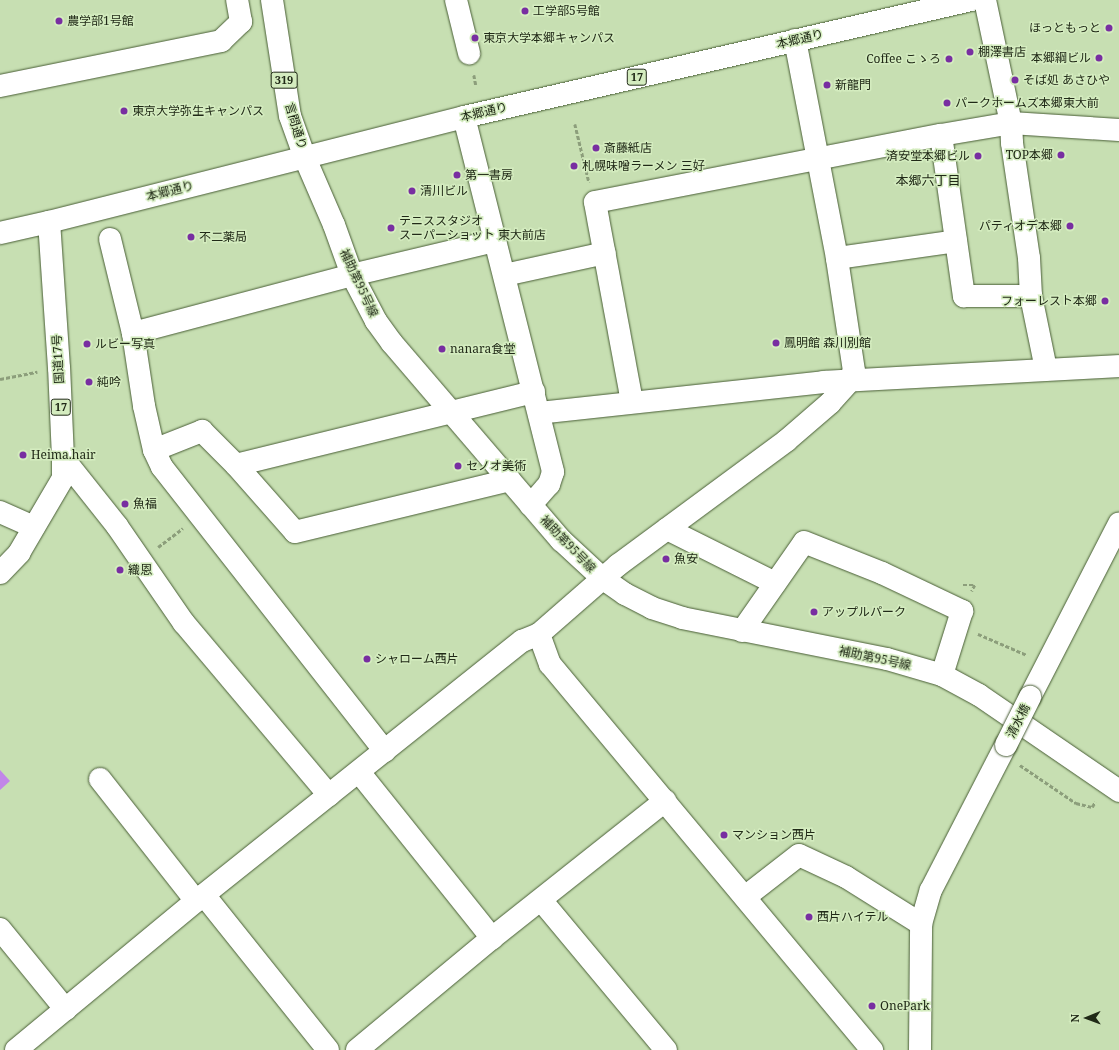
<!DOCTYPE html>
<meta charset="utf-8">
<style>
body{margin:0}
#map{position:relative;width:1119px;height:1050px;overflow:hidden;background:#c7dfb2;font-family:"Noto Serif","Noto Sans JP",serif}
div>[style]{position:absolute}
.green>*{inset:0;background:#c186e8}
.path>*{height:2.5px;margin-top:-1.25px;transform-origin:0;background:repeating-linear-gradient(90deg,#8c9e7b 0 4px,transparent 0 6px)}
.roads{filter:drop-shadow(0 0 1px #495e36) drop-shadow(0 0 1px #495e36)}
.minor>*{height:22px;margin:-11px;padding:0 11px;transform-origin:11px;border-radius:11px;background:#fff}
.major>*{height:22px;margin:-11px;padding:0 11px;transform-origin:11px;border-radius:11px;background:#fff}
.highway>*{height:22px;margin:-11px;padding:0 11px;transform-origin:11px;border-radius:11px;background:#fff}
.bridges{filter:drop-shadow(0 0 1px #495e36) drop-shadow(0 0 1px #495e36)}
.minor-bridge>*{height:22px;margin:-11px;padding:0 11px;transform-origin:11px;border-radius:11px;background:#fff}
.dots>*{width:11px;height:11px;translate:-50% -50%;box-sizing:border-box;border:2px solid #d4ecbf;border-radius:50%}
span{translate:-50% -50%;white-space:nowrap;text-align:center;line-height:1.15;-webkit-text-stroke:3px #d4ecbf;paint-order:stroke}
.shield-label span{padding:1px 3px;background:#d4ecbf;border:1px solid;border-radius:3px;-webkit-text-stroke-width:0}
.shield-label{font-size:11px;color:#202917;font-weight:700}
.poi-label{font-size:12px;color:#202917}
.left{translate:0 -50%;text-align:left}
.right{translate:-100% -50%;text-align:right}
.street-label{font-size:12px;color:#202917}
.neighbourhood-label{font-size:13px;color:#202917}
.north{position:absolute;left:1067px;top:998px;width:40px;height:40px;-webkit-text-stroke:3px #d4ecbf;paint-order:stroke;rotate:269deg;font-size:11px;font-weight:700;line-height:16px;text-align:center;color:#202917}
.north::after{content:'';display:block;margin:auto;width:14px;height:18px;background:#202917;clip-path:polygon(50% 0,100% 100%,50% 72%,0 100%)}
</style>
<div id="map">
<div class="green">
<div style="clip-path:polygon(0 770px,10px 781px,0 790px)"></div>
</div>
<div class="path">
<div style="left:474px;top:75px;width:10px;rotate:79deg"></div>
<div style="left:575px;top:124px;width:60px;rotate:76.4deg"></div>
<div style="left:0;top:379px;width:38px;rotate:-11deg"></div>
<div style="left:158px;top:547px;width:31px;rotate:-37deg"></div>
<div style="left:963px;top:585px;width:12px"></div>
<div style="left:975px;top:585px;width:7px;rotate:117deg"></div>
<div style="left:978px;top:634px;width:53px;rotate:23.2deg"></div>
<div style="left:1020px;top:765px;width:68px;rotate:34.2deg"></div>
<div style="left:1076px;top:803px;width:16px;rotate:14deg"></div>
<div style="left:1092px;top:807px;width:6px;rotate:-59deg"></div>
</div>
<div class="roads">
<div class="minor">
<div style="left:456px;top:0;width:55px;rotate:76.2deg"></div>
<div style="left:985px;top:0;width:126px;rotate:78.1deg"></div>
<div style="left:1011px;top:123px;width:20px;rotate:87deg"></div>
<div style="left:1012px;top:143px;width:116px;rotate:81.6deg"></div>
<div style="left:1029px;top:258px;width:38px;rotate:87deg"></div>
<div style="left:1031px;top:296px;width:75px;rotate:78.4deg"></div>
<div style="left:0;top:86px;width:226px;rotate:-11.5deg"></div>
<div style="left:221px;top:41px;width:28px;rotate:-44deg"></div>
<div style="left:241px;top:22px;width:22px;rotate:-100deg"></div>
<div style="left:464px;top:117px;width:366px;rotate:75.9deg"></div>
<div style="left:553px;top:472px;width:13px;rotate:108deg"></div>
<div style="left:549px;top:484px;width:28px;rotate:131deg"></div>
<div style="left:941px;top:135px;width:163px;rotate:81.9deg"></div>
<div style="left:964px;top:296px;width:67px"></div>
<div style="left:305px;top:158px;width:73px;rotate:66.6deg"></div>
<div style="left:334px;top:225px;width:53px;rotate:70.2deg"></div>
<div style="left:352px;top:275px;width:52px;rotate:62.4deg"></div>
<div style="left:376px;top:321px;width:27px;rotate:54deg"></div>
<div style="left:392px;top:343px;width:260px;rotate:49.4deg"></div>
<div style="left:561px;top:540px;width:56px;rotate:42.8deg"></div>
<div style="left:602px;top:578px;width:28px;rotate:35deg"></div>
<div style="left:625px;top:594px;width:30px;rotate:27deg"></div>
<div style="left:652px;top:608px;width:32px;rotate:18deg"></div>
<div style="left:682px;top:618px;width:209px;rotate:11.3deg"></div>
<div style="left:887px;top:659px;width:57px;rotate:16.2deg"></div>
<div style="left:942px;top:675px;width:42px;rotate:28.4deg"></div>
<div style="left:979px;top:695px;width:170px;rotate:34.4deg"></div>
<div style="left:110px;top:239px;width:97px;rotate:76.3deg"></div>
<div style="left:133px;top:333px;width:74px;rotate:81.4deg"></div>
<div style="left:144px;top:406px;width:45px;rotate:77.2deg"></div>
<div style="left:154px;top:450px;width:19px;rotate:65deg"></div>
<div style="left:162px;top:467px;width:361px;rotate:51.9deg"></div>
<div style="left:837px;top:258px;width:120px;rotate:-8.1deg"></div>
<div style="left:505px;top:275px;width:102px;rotate:-12.4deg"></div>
<div style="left:133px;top:333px;width:227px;rotate:-14.8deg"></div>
<div style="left:352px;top:275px;width:147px;rotate:-13.4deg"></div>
<div style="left:632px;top:402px;width:203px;rotate:-100.5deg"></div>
<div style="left:595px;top:202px;width:352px;rotate:-11deg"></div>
<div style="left:941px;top:135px;width:71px;rotate:-9.7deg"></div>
<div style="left:1011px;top:123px;width:108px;rotate:3.7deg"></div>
<div style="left:539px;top:413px;width:287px;rotate:-6.2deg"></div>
<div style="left:824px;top:382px;width:295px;rotate:-3.1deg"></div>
<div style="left:154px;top:450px;width:52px;rotate:-21.6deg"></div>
<div style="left:202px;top:431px;width:48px;rotate:45deg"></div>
<div style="left:236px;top:465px;width:89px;rotate:48.6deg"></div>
<div style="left:295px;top:532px;width:221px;rotate:-13.6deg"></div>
<div style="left:63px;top:458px;width:87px;rotate:51.5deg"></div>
<div style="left:117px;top:526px;width:118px;rotate:55.4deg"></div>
<div style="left:184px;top:623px;width:225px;rotate:49.9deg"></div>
<div style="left:236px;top:465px;width:307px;rotate:-13.8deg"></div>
<div style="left:0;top:512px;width:37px;rotate:24deg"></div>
<div style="left:667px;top:529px;width:121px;rotate:26.6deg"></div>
<div style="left:742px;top:631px;width:108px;rotate:-55.1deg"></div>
<div style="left:804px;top:542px;width:84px;rotate:21.7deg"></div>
<div style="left:882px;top:573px;width:89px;rotate:25.4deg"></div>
<div style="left:962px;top:611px;width:67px;rotate:107.4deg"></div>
<div style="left:539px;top:634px;width:32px;rotate:70deg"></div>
<div style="left:550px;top:664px;width:503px;rotate:50.17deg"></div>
<div style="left:1030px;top:697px;width:195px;rotate:-62.8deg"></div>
<div style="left:359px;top:772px;width:213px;rotate:51.3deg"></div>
<div style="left:100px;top:779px;width:155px;rotate:51.8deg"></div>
<div style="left:204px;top:895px;width:198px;rotate:51.3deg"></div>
<div style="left:745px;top:897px;width:68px;rotate:-37.9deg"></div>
<div style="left:799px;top:855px;width:52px;rotate:25.1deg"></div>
<div style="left:846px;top:877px;width:89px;rotate:32.1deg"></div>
<div style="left:541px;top:900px;width:195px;rotate:50.2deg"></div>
<div style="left:0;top:929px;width:104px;rotate:50.8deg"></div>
<div style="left:16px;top:1050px;width:234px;rotate:-39.6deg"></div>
<div style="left:196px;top:901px;width:417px;rotate:-38.6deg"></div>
<div style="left:522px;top:641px;width:18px;rotate:-22deg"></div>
<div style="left:539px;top:634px;width:105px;rotate:-41.1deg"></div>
<div style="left:618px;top:565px;width:209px;rotate:-36.4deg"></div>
<div style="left:786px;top:441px;width:58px;rotate:-40.8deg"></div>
<div style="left:830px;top:403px;width:28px;rotate:-48deg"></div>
<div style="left:849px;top:382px;width:12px;rotate:-66deg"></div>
<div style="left:854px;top:371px;width:114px;rotate:-98.6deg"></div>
<div style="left:837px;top:258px;width:222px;rotate:-100.9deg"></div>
<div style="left:357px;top:1050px;width:175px;rotate:-39.7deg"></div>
<div style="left:492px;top:938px;width:221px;rotate:-38.4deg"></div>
<div style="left:920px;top:1050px;width:126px;rotate:-89.5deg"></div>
<div style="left:921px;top:924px;width:35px;rotate:-74deg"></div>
<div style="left:931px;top:890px;width:163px;rotate:-62.7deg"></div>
</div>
<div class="major">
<div style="left:272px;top:0;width:117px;rotate:81.2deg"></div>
<div style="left:290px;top:116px;width:45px;rotate:70.3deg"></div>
<div style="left:0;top:233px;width:50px;rotate:-12.7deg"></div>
</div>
<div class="highway">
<div style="left:0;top:573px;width:28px;rotate:-46deg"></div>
<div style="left:19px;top:553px;width:87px;rotate:-59.6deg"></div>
<div style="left:63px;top:478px;width:20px;rotate:-90deg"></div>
<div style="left:63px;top:458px;width:90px;rotate:-92.5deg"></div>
<div style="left:59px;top:368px;width:146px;rotate:-93.9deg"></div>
<div style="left:49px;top:222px;width:428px;rotate:-14.2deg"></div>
<div style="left:464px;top:117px;width:520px;rotate:-12.99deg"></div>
</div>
</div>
<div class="bridges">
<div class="minor-bridge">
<div style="left:1006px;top:745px;width:54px;rotate:-63.4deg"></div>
</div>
</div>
<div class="dots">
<div style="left:525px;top:11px;background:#782ea1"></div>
<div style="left:59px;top:21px;background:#782ea1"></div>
<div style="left:1109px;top:28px;background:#782ea1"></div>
<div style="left:475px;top:38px;background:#782ea1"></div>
<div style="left:970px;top:52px;background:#782ea1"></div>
<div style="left:1099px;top:58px;background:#782ea1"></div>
<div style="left:949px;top:59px;background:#782ea1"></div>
<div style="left:1015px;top:80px;background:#782ea1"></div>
<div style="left:827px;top:85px;background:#782ea1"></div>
<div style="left:947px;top:103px;background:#782ea1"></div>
<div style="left:124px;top:111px;background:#782ea1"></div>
<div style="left:596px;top:148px;background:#782ea1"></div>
<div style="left:1061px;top:155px;background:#782ea1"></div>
<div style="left:978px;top:156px;background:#782ea1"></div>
<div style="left:574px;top:166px;background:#782ea1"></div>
<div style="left:457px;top:175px;background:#782ea1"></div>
<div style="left:412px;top:191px;background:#782ea1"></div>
<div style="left:1070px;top:226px;background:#782ea1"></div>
<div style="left:391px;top:228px;background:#782ea1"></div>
<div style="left:191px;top:237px;background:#782ea1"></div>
<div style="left:1105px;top:301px;background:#782ea1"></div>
<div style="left:776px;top:343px;background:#782ea1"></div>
<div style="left:87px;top:344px;background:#782ea1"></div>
<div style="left:442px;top:349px;background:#782ea1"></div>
<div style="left:89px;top:382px;background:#782ea1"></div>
<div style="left:23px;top:455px;background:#782ea1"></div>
<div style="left:458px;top:466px;background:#782ea1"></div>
<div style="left:125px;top:504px;background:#782ea1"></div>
<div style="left:666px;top:559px;background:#782ea1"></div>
<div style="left:120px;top:570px;background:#782ea1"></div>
<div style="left:814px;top:612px;background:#782ea1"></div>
<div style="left:367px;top:659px;background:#782ea1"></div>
<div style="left:724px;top:835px;background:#782ea1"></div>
<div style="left:809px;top:917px;background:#782ea1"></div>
<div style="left:872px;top:1006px;background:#782ea1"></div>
</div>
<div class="shield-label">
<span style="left:637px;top:77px">17</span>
<span style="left:284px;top:80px">319</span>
<span style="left:61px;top:407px">17</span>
</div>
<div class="poi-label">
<span class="left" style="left:533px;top:11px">工学部5号館</span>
<span class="left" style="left:67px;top:21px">農学部1号館</span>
<span class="right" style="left:1101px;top:28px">ほっともっと</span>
<span class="left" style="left:483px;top:38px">東京大学本郷キャンパス</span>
<span class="left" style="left:978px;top:52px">棚澤書店</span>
<span class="right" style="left:1091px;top:58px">本郷綱ビル</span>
<span class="right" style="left:941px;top:59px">Coffee こゝろ</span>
<span class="left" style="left:1023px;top:80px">そば処 あさひや</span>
<span class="left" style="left:835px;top:85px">新龍門</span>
<span class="left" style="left:955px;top:103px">パークホームズ本郷東大前</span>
<span class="left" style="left:132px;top:111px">東京大学弥生キャンパス</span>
<span class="left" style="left:604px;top:148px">斎藤紙店</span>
<span class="right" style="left:1053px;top:155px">TOP本郷</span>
<span class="right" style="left:970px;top:156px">済安堂本郷ビル</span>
<span class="left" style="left:582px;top:166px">札幌味噌ラーメン 三好</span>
<span class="left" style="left:465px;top:175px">第一書房</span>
<span class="left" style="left:420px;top:191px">清川ビル</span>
<span class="left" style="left:399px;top:228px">テニススタジオ<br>スーパーショット 東大前店</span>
<span class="right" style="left:1062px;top:226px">パティオデ本郷</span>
<span class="left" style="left:199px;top:237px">不二薬局</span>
<span class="right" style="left:1097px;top:301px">フォーレスト本郷</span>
<span class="left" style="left:784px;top:343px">鳳明館 森川別館</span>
<span class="left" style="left:95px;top:344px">ルビー写真</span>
<span class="left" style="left:450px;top:349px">nanara食堂</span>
<span class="left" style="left:97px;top:382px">純吟</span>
<span class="left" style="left:31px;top:455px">Heima.hair</span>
<span class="left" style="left:466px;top:466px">セノオ美術</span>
<span class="left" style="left:133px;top:504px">魚福</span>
<span class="left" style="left:674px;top:559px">魚安</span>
<span class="left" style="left:128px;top:570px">織恩</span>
<span class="left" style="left:822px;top:612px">アップルパーク</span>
<span class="left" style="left:375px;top:659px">シャローム西片</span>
<span class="left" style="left:732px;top:835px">マンション西片</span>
<span class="left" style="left:817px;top:917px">西片ハイテル</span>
<span class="left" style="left:880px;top:1006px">OnePark</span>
</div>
<div class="street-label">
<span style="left:800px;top:39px;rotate:-13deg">本郷通り</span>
<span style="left:484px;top:112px;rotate:-13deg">本郷通り</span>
<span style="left:296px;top:126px;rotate:73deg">言問通り</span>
<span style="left:170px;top:191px;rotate:-14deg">本郷通り</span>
<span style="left:359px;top:283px;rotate:65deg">補助第95号線</span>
<span style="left:58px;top:359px;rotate:-93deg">国道17号</span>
<span style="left:568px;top:544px;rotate:46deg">補助第95号線</span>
<span style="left:875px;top:658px;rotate:12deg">補助第95号線</span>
<span style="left:1018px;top:721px;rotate:-63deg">清水橋</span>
</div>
<div class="neighbourhood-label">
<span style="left:928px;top:180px">本郷六丁目</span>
</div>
<div class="north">N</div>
</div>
